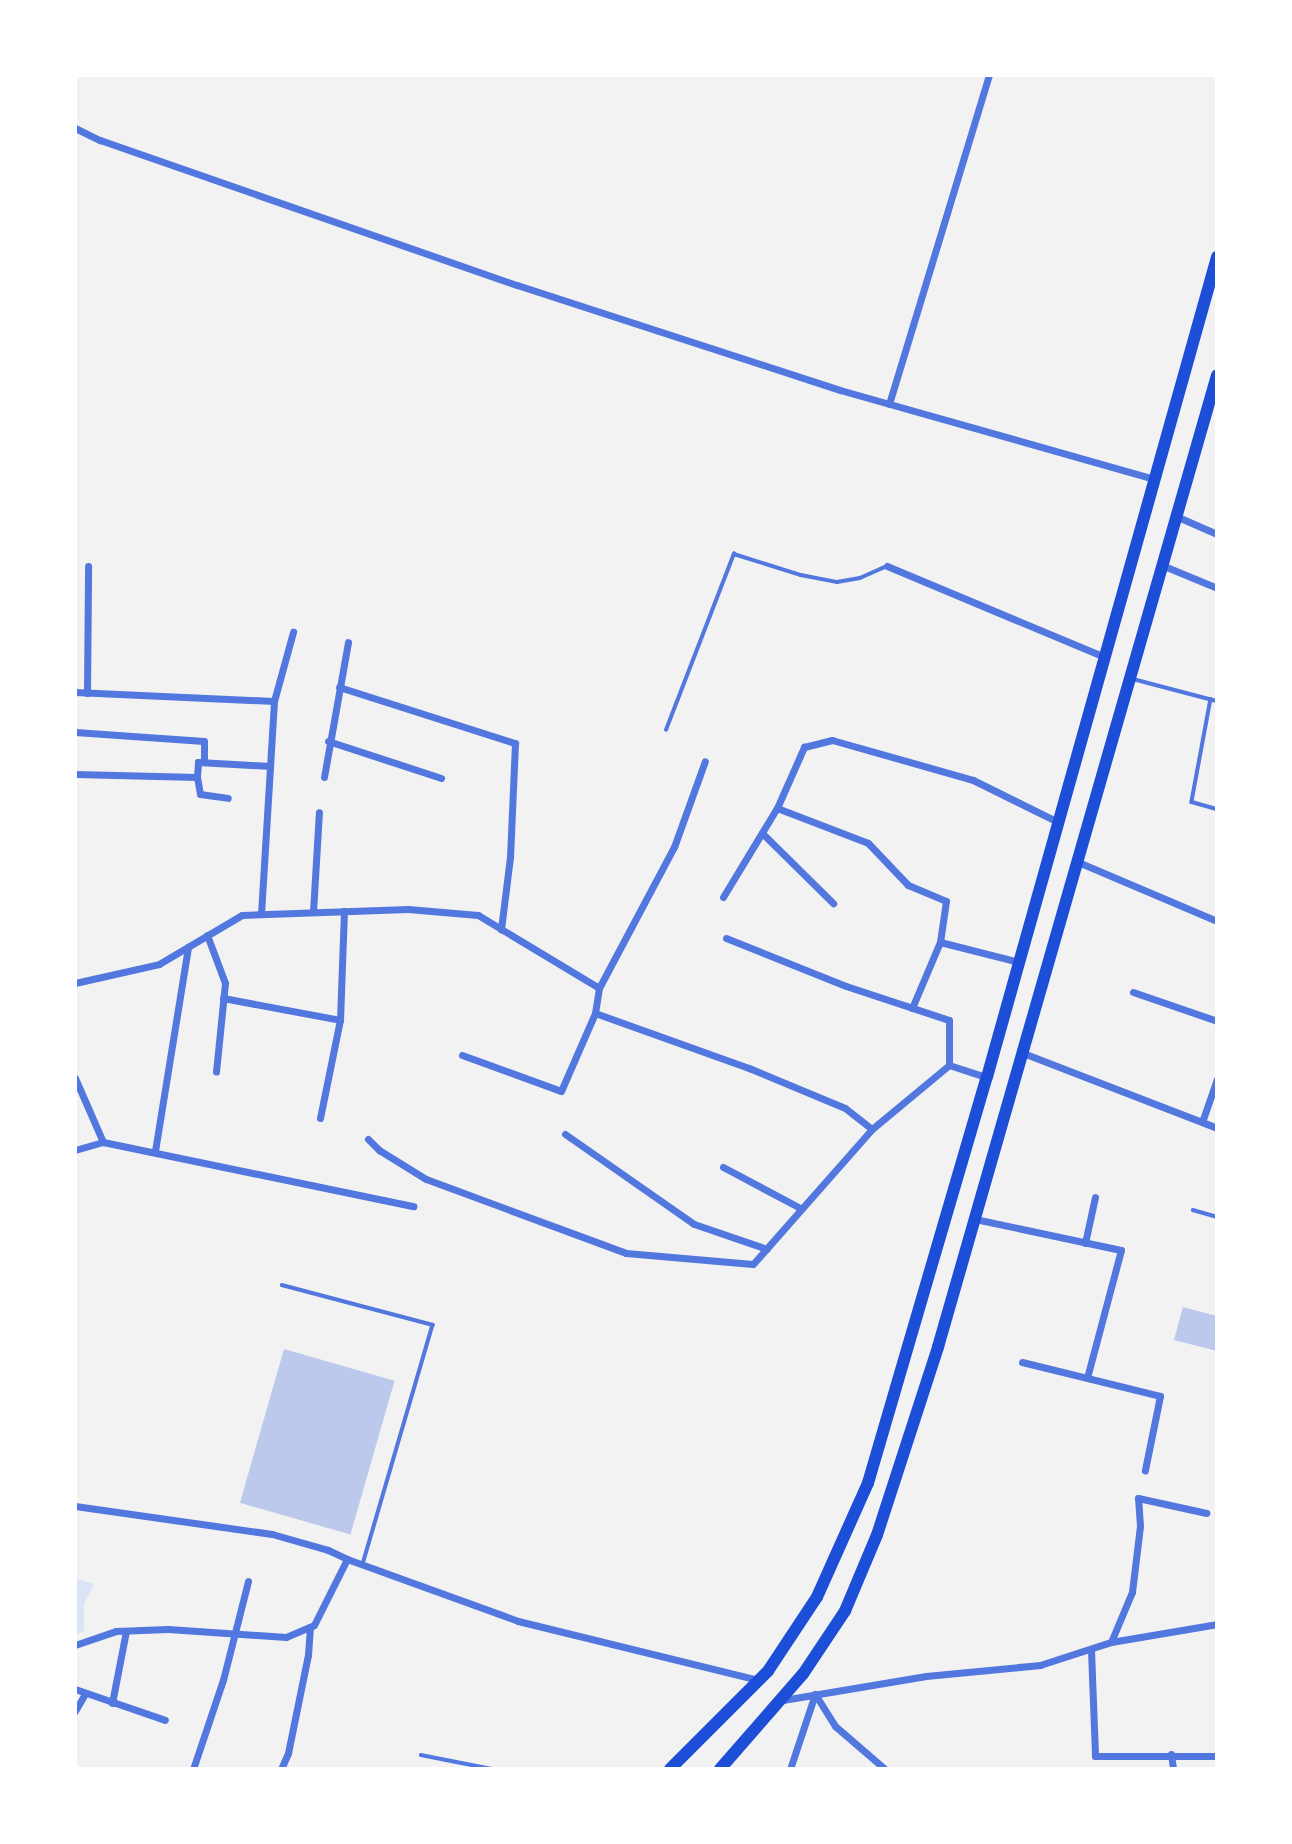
<!DOCTYPE html>
<style>
body{margin:0}
#map{position:relative;width:1292px;height:1844px;overflow:hidden;background:#f2f2f2;font-family:"Open Sans",sans-serif}
div>[style]{position:absolute}
.green>*{inset:0;background:#dbe4f7}
.building>*{inset:0;background:#bdc9ec;transform-origin:0 0}
.service>*{height:3.5px;margin:-1.75px;padding:0 1.75px;transform-origin:1.75px;border-radius:1.75px;background:#5277de}
.minor>*{height:7px;margin:-3.5px;padding:0 3.5px;transform-origin:3.5px;border-radius:3.5px;background:#5277de}
.trunk>*{height:12px;margin:-6px;padding:0 6px;transform-origin:6px;border-radius:6px;background:#1d4ed8}
span{translate:-50% -50%;white-space:nowrap;text-align:center;line-height:1.15;-webkit-text-stroke:7px #fff;paint-order:stroke}
.frame{position:absolute;inset:0;border:77px solid #fff;pointer-events:none}
</style>
<div id="map">
<div class="green">
<div style="clip-path:polygon(75px 1578px,94px 1584px,84px 1604px,84px 1631px,75px 1635px)"></div>
</div>
<div class="building">
<div style="clip-path:polygon(1183px 1307px,1217px 1316px,1217px 1351px,1174px 1340px)"></div>
<div style="left:284px;top:1349px;width:115px;height:160px;rotate:16deg"></div>
</div>
<div class="service">
<div style="left:1133px;top:679px;width:87px;rotate:14.7deg"></div>
<div style="left:1211px;top:699px;width:105px;rotate:100.5deg"></div>
<div style="left:1192px;top:802px;width:26px;rotate:16deg"></div>
<div style="left:666px;top:730px;width:189px;rotate:-68.9deg"></div>
<div style="left:734px;top:554px;width:70px;rotate:17.4deg"></div>
<div style="left:801px;top:575px;width:37px;rotate:11deg"></div>
<div style="left:837px;top:582px;width:23px;rotate:-10deg"></div>
<div style="left:860px;top:578px;width:30px;rotate:-24deg"></div>
<div style="left:1193px;top:1210px;width:25px;rotate:16deg"></div>
<div style="left:282px;top:1285px;width:156px;rotate:14.8deg"></div>
<div style="left:433px;top:1325px;width:249px;rotate:106.3deg"></div>
<div style="left:421px;top:1755px;width:72px;rotate:11.2deg"></div>
</div>
<div class="minor">
<div style="left:75px;top:128px;width:28px;rotate:26deg"></div>
<div style="left:100px;top:140px;width:441px;rotate:19.2deg"></div>
<div style="left:517px;top:285px;width:340px;rotate:18deg"></div>
<div style="left:840px;top:390px;width:327px;rotate:15.8deg"></div>
<div style="left:889px;top:404px;width:344px;rotate:-73.1deg"></div>
<div style="left:1178px;top:517px;width:43px;rotate:23.6deg"></div>
<div style="left:887px;top:566px;width:236px;rotate:22.7deg"></div>
<div style="left:1164px;top:566px;width:57px;rotate:22.5deg"></div>
<div style="left:339px;top:687px;width:185px;rotate:17.7deg"></div>
<div style="left:515px;top:743px;width:114px;rotate:92.5deg"></div>
<div style="left:510px;top:857px;width:73px;rotate:97.1deg"></div>
<div style="left:75px;top:692px;width:199px;rotate:2.6deg"></div>
<div style="left:87px;top:693px;width:127px;rotate:-89.5deg"></div>
<div style="left:75px;top:732px;width:129px;rotate:4deg"></div>
<div style="left:204px;top:741px;width:21px;rotate:90deg"></div>
<div style="left:328px;top:741px;width:119px;rotate:18.1deg"></div>
<div style="left:75px;top:774px;width:122px;rotate:1.4deg"></div>
<div style="left:197px;top:777px;width:15px;rotate:-86deg"></div>
<div style="left:198px;top:762px;width:72px;rotate:3.2deg"></div>
<div style="left:197px;top:777px;width:17px;rotate:80deg"></div>
<div style="left:200px;top:794px;width:28px;rotate:8deg"></div>
<div style="left:324px;top:777px;width:137px;rotate:-79.9deg"></div>
<div style="left:777px;top:808px;width:97px;rotate:21deg"></div>
<div style="left:868px;top:843px;width:58px;rotate:46.4deg"></div>
<div style="left:908px;top:885px;width:41px;rotate:22.8deg"></div>
<div style="left:946px;top:901px;width:41px;rotate:98.3deg"></div>
<div style="left:940px;top:942px;width:81px;rotate:14.2deg"></div>
<div style="left:762px;top:833px;width:100px;rotate:44.6deg"></div>
<div style="left:1078px;top:862px;width:151px;rotate:23deg"></div>
<div style="left:723px;top:897px;width:104px;rotate:-58.8deg"></div>
<div style="left:777px;top:808px;width:67px;rotate:-66.1deg"></div>
<div style="left:804px;top:747px;width:29px;rotate:-14deg"></div>
<div style="left:832px;top:740px;width:147px;rotate:15.8deg"></div>
<div style="left:973px;top:780px;width:95px;rotate:26.3deg"></div>
<div style="left:313px;top:912px;width:100px;rotate:-86.6deg"></div>
<div style="left:261px;top:914px;width:213px;rotate:-86.5deg"></div>
<div style="left:274px;top:701px;width:72px;rotate:-74.6deg"></div>
<div style="left:207px;top:935px;width:51px;rotate:69.4deg"></div>
<div style="left:225px;top:983px;width:89px;rotate:95.8deg"></div>
<div style="left:726px;top:938px;width:129px;rotate:21.8deg"></div>
<div style="left:846px;top:986px;width:108px;rotate:18.3deg"></div>
<div style="left:949px;top:1020px;width:45px;rotate:90deg"></div>
<div style="left:75px;top:983px;width:86px;rotate:-12.7deg"></div>
<div style="left:159px;top:964px;width:96px;rotate:-30.6deg"></div>
<div style="left:242px;top:915px;width:166px;rotate:-2.1deg"></div>
<div style="left:408px;top:909px;width:70px;rotate:4.9deg"></div>
<div style="left:478px;top:915px;width:141px;rotate:31.1deg"></div>
<div style="left:599px;top:988px;width:25px;rotate:99deg"></div>
<div style="left:595px;top:1013px;width:164px;rotate:19.7deg"></div>
<div style="left:749px;top:1068px;width:104px;rotate:22.6deg"></div>
<div style="left:845px;top:1108px;width:34px;rotate:38deg"></div>
<div style="left:872px;top:1129px;width:100px;rotate:-39.7deg"></div>
<div style="left:949px;top:1065px;width:40px;rotate:18deg"></div>
<div style="left:599px;top:988px;width:160px;rotate:-62deg"></div>
<div style="left:674px;top:847px;width:91px;rotate:-70.2deg"></div>
<div style="left:1133px;top:992px;width:89px;rotate:19deg"></div>
<div style="left:223px;top:998px;width:119px;rotate:10.6deg"></div>
<div style="left:912px;top:1008px;width:72px;rotate:-67deg"></div>
<div style="left:1023px;top:1053px;width:208px;rotate:21.1deg"></div>
<div style="left:462px;top:1055px;width:105px;rotate:20deg"></div>
<div style="left:561px;top:1091px;width:85px;rotate:-66.4deg"></div>
<div style="left:75px;top:1078px;width:70px;rotate:66.4deg"></div>
<div style="left:103px;top:1142px;width:317px;rotate:11.7deg"></div>
<div style="left:320px;top:1118px;width:100px;rotate:-78.5deg"></div>
<div style="left:340px;top:1020px;width:109px;rotate:-87.9deg"></div>
<div style="left:1202px;top:1122px;width:46px;rotate:-70.8deg"></div>
<div style="left:565px;top:1134px;width:157px;rotate:34.9deg"></div>
<div style="left:694px;top:1224px;width:77px;rotate:18.9deg"></div>
<div style="left:368px;top:1139px;width:16px;rotate:45deg"></div>
<div style="left:379px;top:1150px;width:55px;rotate:31.7deg"></div>
<div style="left:426px;top:1179px;width:213px;rotate:20.3deg"></div>
<div style="left:626px;top:1253px;width:127px;rotate:5deg"></div>
<div style="left:753px;top:1264px;width:180px;rotate:-48.6deg"></div>
<div style="left:75px;top:1150px;width:29px;rotate:-16deg"></div>
<div style="left:155px;top:1151px;width:207px;rotate:-80.8deg"></div>
<div style="left:723px;top:1167px;width:89px;rotate:28deg"></div>
<div style="left:975px;top:1219px;width:149px;rotate:12deg"></div>
<div style="left:1121px;top:1250px;width:132px;rotate:104.9deg"></div>
<div style="left:1085px;top:1243px;width:47px;rotate:-77.7deg"></div>
<div style="left:1022px;top:1362px;width:142px;rotate:13.8deg"></div>
<div style="left:1160px;top:1396px;width:76px;rotate:101.5deg"></div>
<div style="left:75px;top:1506px;width:199px;rotate:8.1deg"></div>
<div style="left:272px;top:1534px;width:58px;rotate:15.9deg"></div>
<div style="left:328px;top:1550px;width:21px;rotate:25deg"></div>
<div style="left:1111px;top:1642px;width:54px;rotate:-67.2deg"></div>
<div style="left:1132px;top:1592px;width:66px;rotate:-83.1deg"></div>
<div style="left:1140px;top:1526px;width:28px;rotate:-94deg"></div>
<div style="left:1138px;top:1498px;width:70px;rotate:12.4deg"></div>
<div style="left:75px;top:1645px;width:43px;rotate:-18.9deg"></div>
<div style="left:116px;top:1631px;width:52px;rotate:-2.2deg"></div>
<div style="left:168px;top:1629px;width:118px;rotate:3.9deg"></div>
<div style="left:286px;top:1637px;width:30px;rotate:-23deg"></div>
<div style="left:314px;top:1625px;width:74px;rotate:-63.4deg"></div>
<div style="left:347px;top:1559px;width:182px;rotate:19.9deg"></div>
<div style="left:518px;top:1621px;width:247px;rotate:13.8deg"></div>
<div style="left:1091px;top:1650px;width:106px;rotate:87.8deg"></div>
<div style="left:1095px;top:1756px;width:122px"></div>
<div style="left:75px;top:1689px;width:95px;rotate:19deg"></div>
<div style="left:815px;top:1694px;width:38px;rotate:58deg"></div>
<div style="left:835px;top:1726px;width:66px;rotate:40.7deg"></div>
<div style="left:783px;top:1700px;width:145px;rotate:-9.5deg"></div>
<div style="left:926px;top:1676px;width:115px;rotate:-5.5deg"></div>
<div style="left:1040px;top:1665px;width:75px;rotate:-17.9deg"></div>
<div style="left:1111px;top:1642px;width:108px;rotate:-9.6deg"></div>
<div style="left:112px;top:1703px;width:73px;rotate:-79deg"></div>
<div style="left:75px;top:1711px;width:20px;rotate:-60deg"></div>
<div style="left:1171px;top:1754px;width:15px;rotate:82deg"></div>
<div style="left:193px;top:1769px;width:94px;rotate:-71.4deg"></div>
<div style="left:223px;top:1680px;width:102px;rotate:-75.8deg"></div>
<div style="left:281px;top:1769px;width:17px;rotate:-66deg"></div>
<div style="left:288px;top:1753px;width:100px;rotate:-78.5deg"></div>
<div style="left:308px;top:1655px;width:28px;rotate:-86deg"></div>
<div style="left:790px;top:1769px;width:79px;rotate:-71.6deg"></div>
</div>
<div class="trunk">
<div style="left:670px;top:1769px;width:139px;rotate:-45deg"></div>
<div style="left:768px;top:1671px;width:89px;rotate:-56.5deg"></div>
<div style="left:817px;top:1597px;width:125px;rotate:-65.9deg"></div>
<div style="left:868px;top:1483px;width:423px;rotate:-73.7deg"></div>
<div style="left:987px;top:1077px;width:852px;rotate:-74.33deg"></div>
<div style="left:720px;top:1769px;width:126px;rotate:-48.9deg"></div>
<div style="left:803px;top:1674px;width:76px;rotate:-56.3deg"></div>
<div style="left:845px;top:1611px;width:82px;rotate:-67.2deg"></div>
<div style="left:877px;top:1535px;width:198px;rotate:-72deg"></div>
<div style="left:938px;top:1347px;width:1011px;rotate:-73.98deg"></div>
</div>
<div class="frame"></div>
</div>
